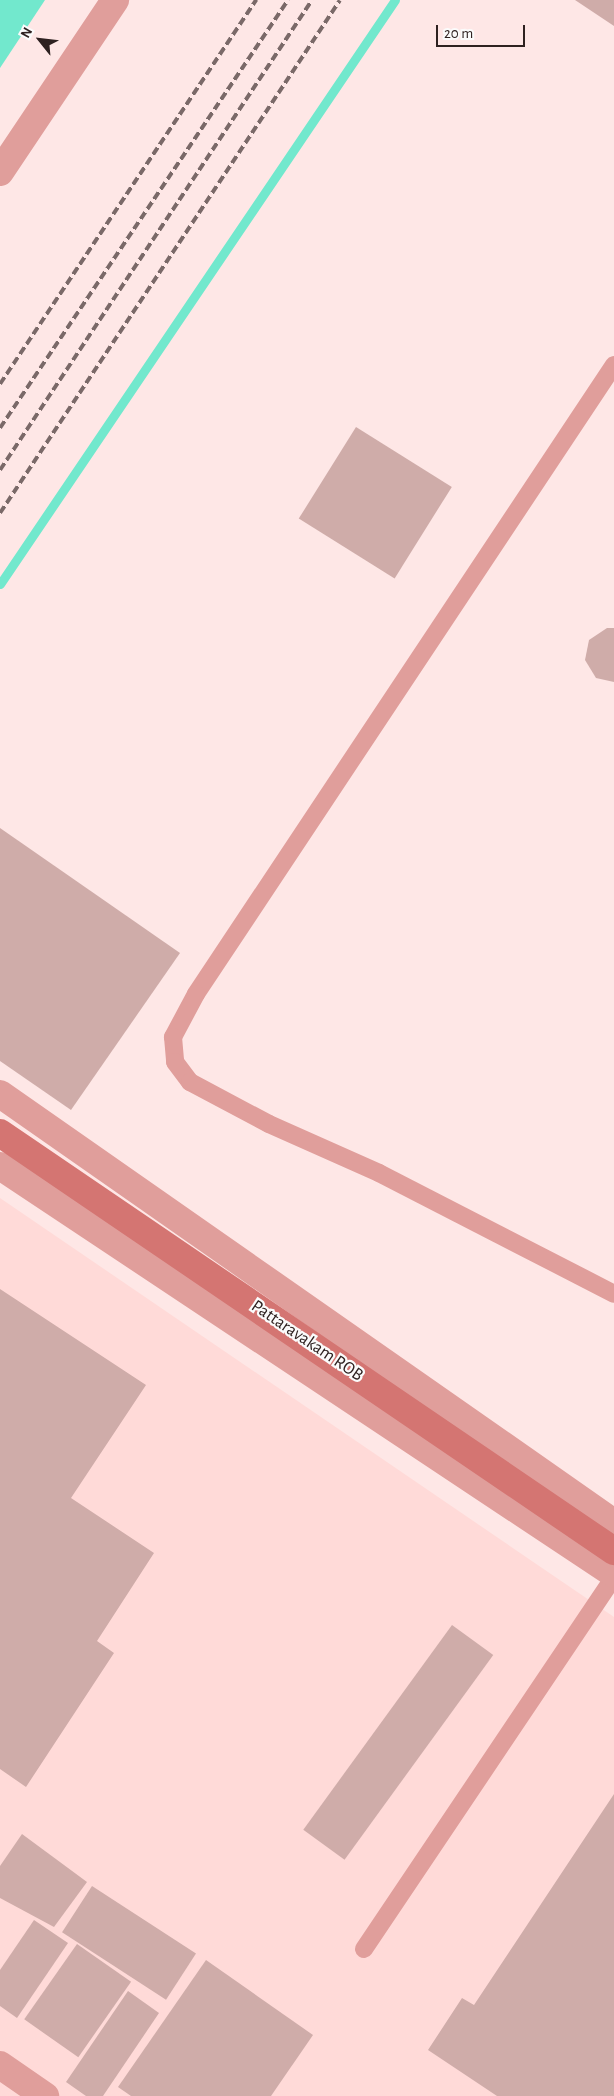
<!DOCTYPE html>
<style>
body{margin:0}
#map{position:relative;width:614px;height:2096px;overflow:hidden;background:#fee7e6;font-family:"Alegreya Sans",sans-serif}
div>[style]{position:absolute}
.built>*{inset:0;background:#ffdad8}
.water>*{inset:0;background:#72e8cd}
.stream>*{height:9px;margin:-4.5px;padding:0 4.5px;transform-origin:4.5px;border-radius:4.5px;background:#72e8cd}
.building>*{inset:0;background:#cfaca9;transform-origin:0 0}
.service>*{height:18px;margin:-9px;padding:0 9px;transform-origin:9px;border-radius:9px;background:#e09e9b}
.minor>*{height:28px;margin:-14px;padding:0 14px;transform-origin:14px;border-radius:14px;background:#e09e9b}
.tertiary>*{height:28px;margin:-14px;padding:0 14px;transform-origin:14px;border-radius:14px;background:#e09e9b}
.secondary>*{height:28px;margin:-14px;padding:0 14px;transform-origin:14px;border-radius:14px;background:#d47572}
.rail>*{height:4px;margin-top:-2px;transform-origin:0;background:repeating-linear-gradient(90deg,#7a6968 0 8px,transparent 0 12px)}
span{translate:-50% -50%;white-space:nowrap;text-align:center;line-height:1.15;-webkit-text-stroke:4.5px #fbfbfb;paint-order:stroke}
.street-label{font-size:18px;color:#2e2120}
.north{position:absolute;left:15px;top:15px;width:50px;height:50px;-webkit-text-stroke:4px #fbfbfb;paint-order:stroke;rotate:299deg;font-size:14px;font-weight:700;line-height:20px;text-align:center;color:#2e2120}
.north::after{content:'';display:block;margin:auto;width:18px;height:22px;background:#2e2120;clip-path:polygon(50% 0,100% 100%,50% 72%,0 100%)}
.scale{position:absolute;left:436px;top:25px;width:89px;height:22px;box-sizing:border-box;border:2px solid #2e2120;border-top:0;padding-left:6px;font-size:15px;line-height:18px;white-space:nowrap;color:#2e2120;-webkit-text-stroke:4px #fbfbfb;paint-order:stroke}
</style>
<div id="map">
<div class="built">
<div style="clip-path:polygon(0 1198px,614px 1617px,614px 2096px,0 2096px)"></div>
</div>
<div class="water">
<div style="clip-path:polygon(0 0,45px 0,0 68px)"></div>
</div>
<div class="stream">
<div style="left:0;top:584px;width:705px;rotate:-55.93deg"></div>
</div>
<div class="building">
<div style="clip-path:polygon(575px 0,614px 0,614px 26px)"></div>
<div style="left:356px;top:427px;width:113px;height:108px;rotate:32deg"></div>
<div style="clip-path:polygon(607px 628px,614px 628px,614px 682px,596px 678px,585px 660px,589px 640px)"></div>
<div style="clip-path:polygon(0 828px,180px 953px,71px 1110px,0 1061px)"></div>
<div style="clip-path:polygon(0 1289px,146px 1385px,71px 1498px,154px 1553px,97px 1641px,114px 1653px,26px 1787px,0 1769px)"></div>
<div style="left:452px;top:1625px;width:51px;height:253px;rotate:36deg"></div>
<div style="clip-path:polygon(614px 1794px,614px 2096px,497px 2096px,428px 2050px,462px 1998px,474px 2005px)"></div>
<div style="clip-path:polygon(22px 1834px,87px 1882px,54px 1927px,0 1898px,0 1866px)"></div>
<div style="left:92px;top:1886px;width:124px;height:55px;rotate:33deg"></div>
<div style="clip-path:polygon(34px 1920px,68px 1943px,17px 2018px,0 2006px,0 1970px)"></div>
<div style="left:77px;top:1944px;width:66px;height:92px;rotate:35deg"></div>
<div style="clip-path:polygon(206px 1960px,313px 2035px,271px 2096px,131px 2096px,118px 2087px)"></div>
<div style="clip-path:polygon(128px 1991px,159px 2013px,103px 2096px,86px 2096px,66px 2082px)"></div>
</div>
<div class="service">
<div style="left:614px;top:365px;width:755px;rotate:123.61deg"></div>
<div style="left:196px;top:994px;width:49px;rotate:118.1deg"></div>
<div style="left:173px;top:1037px;width:25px;rotate:85deg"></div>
<div style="left:175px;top:1062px;width:25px;rotate:53deg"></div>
<div style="left:190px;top:1082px;width:89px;rotate:28deg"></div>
<div style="left:269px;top:1124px;width:120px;rotate:24deg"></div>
<div style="left:379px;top:1173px;width:264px;rotate:27.2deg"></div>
<div style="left:364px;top:1949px;width:448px;rotate:-56.1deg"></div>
</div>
<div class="minor">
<div style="left:0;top:172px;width:207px;rotate:-56.2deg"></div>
<div style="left:0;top:2065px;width:55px;rotate:34.6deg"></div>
</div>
<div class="tertiary">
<div style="left:0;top:1094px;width:749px;rotate:34.94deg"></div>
<div style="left:0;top:1166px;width:737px;rotate:33.6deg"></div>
</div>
<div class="secondary">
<div style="left:0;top:1133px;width:743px;rotate:34.25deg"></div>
</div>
<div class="rail">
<div style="left:0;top:384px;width:462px;rotate:-56.3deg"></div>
<div style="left:0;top:428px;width:516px;rotate:-56.06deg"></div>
<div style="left:0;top:470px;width:564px;rotate:-56.42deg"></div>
<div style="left:0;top:513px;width:615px;rotate:-56.46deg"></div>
</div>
<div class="street-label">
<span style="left:307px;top:1341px;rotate:34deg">Pattaravakam ROB</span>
</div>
<div class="north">N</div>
<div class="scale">20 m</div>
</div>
